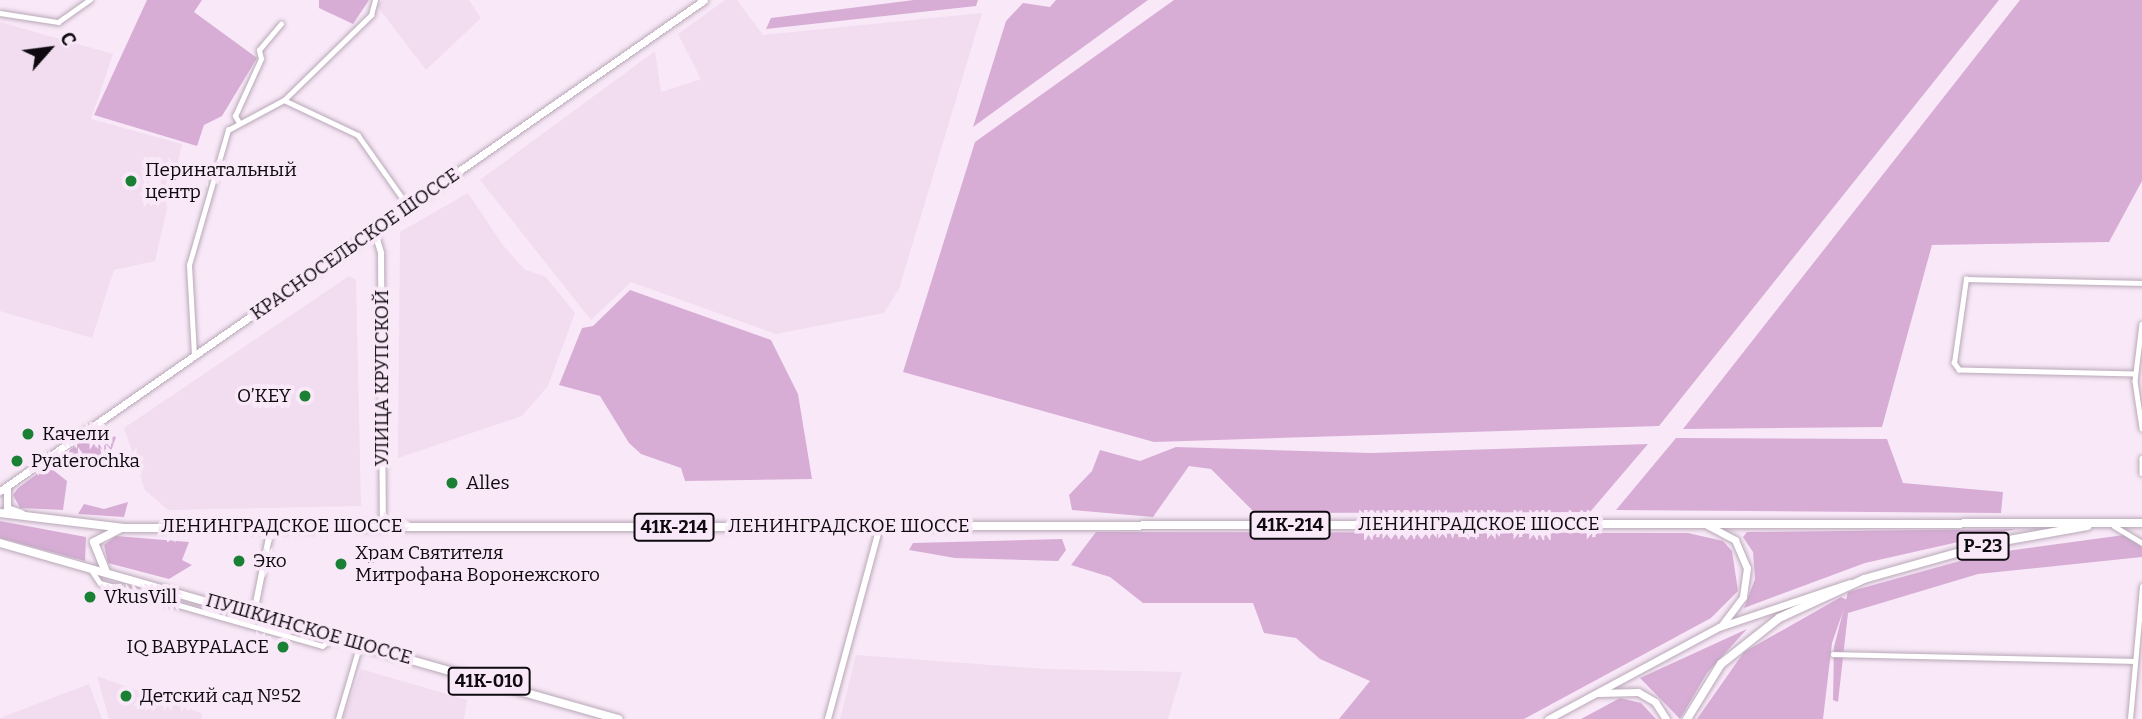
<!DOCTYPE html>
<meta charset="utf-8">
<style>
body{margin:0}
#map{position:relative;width:2142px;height:719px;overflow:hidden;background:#f9e9f8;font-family:Bitter,serif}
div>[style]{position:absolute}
.built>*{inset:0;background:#f1dcf0}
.green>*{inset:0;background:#d7add6}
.roads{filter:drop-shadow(0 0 2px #b8a8b7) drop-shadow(0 0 2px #b8a8b7)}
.minor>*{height:4.5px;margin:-2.25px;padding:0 2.25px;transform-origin:2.25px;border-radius:2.25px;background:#fff}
.tertiary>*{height:6px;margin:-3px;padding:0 3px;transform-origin:3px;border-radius:3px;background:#fff}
.secondary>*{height:7px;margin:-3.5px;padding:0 3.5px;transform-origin:3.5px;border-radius:3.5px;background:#fff}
.primary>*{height:8px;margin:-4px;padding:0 4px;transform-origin:4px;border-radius:4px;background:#fff}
.dots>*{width:19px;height:19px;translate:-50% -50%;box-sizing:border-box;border:4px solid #f9e9f8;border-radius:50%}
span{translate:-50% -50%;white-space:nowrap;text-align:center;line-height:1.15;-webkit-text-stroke:7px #f9e9f8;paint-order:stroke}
.shield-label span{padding:2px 5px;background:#f9e9f8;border:2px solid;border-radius:5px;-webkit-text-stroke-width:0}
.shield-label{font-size:18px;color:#0f0a0f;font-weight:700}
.poi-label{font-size:19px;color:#0f0a0f}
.left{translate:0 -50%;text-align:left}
.right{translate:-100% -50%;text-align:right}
.street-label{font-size:19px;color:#0f0a0f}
.north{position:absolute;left:14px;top:14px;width:70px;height:70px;-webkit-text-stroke:5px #f9e9f8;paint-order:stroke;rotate:62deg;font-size:19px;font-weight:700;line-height:28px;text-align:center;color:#0f0a0f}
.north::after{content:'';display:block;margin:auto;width:24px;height:32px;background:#0f0a0f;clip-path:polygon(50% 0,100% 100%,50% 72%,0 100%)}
</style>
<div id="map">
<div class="built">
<div style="clip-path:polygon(383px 0,469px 0,481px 18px,426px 70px,377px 6px)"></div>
<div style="clip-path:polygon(725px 0,737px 0,763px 35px,982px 13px,899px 289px,884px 313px,776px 334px,631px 282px,591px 320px,480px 180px,655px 51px,661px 92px,701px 79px,678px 34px)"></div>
<div style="clip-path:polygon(0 22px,113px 54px,91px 119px,182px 144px,155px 261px,114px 270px,92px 338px,0 311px)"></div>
<div style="clip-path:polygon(468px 193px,502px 244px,525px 270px,545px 276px,575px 313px,548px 386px,522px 416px,398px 458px,400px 232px)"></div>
<div style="clip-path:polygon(349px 276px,356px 280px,361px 506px,168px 510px,145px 490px,124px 428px)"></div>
<div style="clip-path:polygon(856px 655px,1046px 669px,1182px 672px,1168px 719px,840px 719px)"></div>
<div style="clip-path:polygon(361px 669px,467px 700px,464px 719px,343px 719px)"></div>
<div style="clip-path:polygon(97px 676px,201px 713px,202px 719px,109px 719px)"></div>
<div style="clip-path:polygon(89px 684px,102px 719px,0 719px,0 718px)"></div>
</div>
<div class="green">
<div style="clip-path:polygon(147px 0,202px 0,194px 12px,257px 58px,222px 116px,204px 125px,197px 146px,94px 115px)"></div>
<div style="clip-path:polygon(319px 0,369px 0,353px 24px,319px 8px)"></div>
<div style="clip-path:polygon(914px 0,978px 0,976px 6px,766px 29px,771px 18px)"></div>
<div style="clip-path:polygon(1056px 0,1148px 0,973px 127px,1006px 21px,1023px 3px,1050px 7px)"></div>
<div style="clip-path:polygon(1174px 0,1999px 0,1659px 426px,1154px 442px,903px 372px,975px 142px)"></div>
<div style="clip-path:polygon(2020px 0,2142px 0,2142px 181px,2109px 242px,1932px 245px,1882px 427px,1683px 429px)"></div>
<div style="clip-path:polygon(630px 290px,771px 340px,798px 394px,812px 479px,685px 481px,681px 468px,641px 454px,629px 443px,600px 396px,559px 385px,582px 328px,593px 326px)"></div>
<div style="clip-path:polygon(104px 426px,116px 437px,111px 451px,71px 467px,66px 453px)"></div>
<div style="clip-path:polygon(1676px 438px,1887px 439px,1903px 483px,2003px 492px,2001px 513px,1616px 510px)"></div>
<div style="clip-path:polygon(1648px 444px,1590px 512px,1255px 513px,1211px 469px,1189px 466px,1153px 517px,1072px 510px,1069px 495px,1092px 471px,1100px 450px,1140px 461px,1176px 447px,1371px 453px)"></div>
<div style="clip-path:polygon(48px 466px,67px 481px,63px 510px,20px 508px,13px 495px,18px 488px)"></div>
<div style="clip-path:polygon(128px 502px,124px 517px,78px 514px,84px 504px,104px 509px)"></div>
<div style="clip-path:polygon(0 521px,86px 537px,85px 561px,0 538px)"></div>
<div style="clip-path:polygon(2016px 529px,1865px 563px,1744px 608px,1755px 579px,1753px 552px,1743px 537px,1747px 532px)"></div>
<div style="clip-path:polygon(1096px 532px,1688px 533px,1723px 541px,1732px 551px,1738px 591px,1711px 618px,1524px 719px,1339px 719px,1370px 681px,1320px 659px,1296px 638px,1264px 633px,1253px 603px,1143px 603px,1110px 577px,1071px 565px)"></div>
<div style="clip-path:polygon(2124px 535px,2142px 547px,2142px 557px,1978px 574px,1848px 613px,1838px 702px,1833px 700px,1834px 647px,1848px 592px,1985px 554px)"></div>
<div style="clip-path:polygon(116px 536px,189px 542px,182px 560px,192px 565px,169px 579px,108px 563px,104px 545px)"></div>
<div style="clip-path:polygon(1062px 539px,1066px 550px,1058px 561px,955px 558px,909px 550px,913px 543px)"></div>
<div style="clip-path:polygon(1841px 597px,1847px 600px,1832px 643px,1823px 719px,1697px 719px,1744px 652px)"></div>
<div style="clip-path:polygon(1747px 629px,1707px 673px,1680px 719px,1640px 678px)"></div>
<div style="clip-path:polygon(1620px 698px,1641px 703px,1656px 719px,1581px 719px)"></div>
</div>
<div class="roads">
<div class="minor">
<div style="left:0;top:13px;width:59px;rotate:8.8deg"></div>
<div style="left:58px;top:22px;width:39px;rotate:-35deg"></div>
<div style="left:284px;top:100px;width:122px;rotate:-44.3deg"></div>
<div style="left:371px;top:15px;width:16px;rotate:-75deg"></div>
<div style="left:239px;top:123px;width:8px;rotate:-120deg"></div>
<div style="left:235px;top:116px;width:63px;rotate:-65.5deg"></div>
<div style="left:261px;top:59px;width:9px;rotate:-103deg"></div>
<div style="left:259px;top:50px;width:34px;rotate:-50deg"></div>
<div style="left:2142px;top:324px;width:57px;rotate:97deg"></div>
<div style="left:2135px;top:381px;width:48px;rotate:81.5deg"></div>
<div style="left:194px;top:355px;width:90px;rotate:-93.2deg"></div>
<div style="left:189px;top:265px;width:141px;rotate:-73.9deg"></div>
<div style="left:228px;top:130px;width:64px;rotate:-28.2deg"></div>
<div style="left:284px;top:100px;width:82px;rotate:25.3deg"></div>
<div style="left:358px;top:135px;width:87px;rotate:54.8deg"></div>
<div style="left:2135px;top:374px;width:176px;rotate:-178.7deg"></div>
<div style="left:1959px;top:370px;width:9px;rotate:-126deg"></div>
<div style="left:1954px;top:363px;width:85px;rotate:-81.9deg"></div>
<div style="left:1966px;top:279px;width:176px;rotate:1.3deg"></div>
<div style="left:2142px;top:458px;width:15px;rotate:90deg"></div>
<div style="left:2114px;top:526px;width:33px;rotate:31deg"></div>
<div style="left:92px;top:571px;width:14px;rotate:56deg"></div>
<div style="left:100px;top:583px;width:20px;rotate:15deg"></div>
<div style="left:119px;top:588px;width:211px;rotate:15.9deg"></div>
<div style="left:322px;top:646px;width:12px;rotate:-35deg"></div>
<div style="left:1833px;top:654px;width:302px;rotate:1.3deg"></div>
<div style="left:338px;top:719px;width:78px;rotate:-73.7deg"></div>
<div style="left:2130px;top:719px;width:133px;rotate:-84.8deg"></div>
</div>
<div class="tertiary">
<div style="left:375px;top:233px;width:21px;rotate:73deg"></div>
<div style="left:381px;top:253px;width:273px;rotate:89.6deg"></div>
<div style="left:254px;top:613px;width:88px;rotate:-78.8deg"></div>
<div style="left:828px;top:719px;width:200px;rotate:-74.9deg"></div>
</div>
<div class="secondary">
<div style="left:7px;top:487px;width:21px;rotate:90deg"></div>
<div style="left:7px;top:508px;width:15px;rotate:20deg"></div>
<div style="left:0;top:491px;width:858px;rotate:-34.89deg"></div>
<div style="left:1707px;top:525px;width:32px;rotate:28deg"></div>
<div style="left:1735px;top:540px;width:30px;rotate:67deg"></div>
<div style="left:1747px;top:568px;width:29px;rotate:98deg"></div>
<div style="left:1743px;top:597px;width:36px;rotate:127deg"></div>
<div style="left:1598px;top:693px;width:40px;rotate:-1.4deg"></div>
<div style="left:1638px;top:692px;width:20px;rotate:30deg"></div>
<div style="left:1655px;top:702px;width:20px;rotate:57deg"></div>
<div style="left:1548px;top:719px;width:194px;rotate:-28.3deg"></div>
<div style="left:1719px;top:627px;width:138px;rotate:-18.6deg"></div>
</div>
<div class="primary">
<div style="left:0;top:513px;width:125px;rotate:6.9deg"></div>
<div style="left:124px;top:528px;width:2018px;rotate:-0.14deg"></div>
<div style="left:0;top:543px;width:643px;rotate:15.9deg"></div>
<div style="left:106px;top:572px;width:32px;rotate:-112deg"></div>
<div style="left:94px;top:542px;width:29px;rotate:-27deg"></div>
<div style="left:1687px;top:719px;width:65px;rotate:-58.3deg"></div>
<div style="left:1721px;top:664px;width:74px;rotate:-38.4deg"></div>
<div style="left:1779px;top:618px;width:94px;rotate:-24.6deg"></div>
<div style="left:1864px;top:579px;width:133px;rotate:-15.7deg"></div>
<div style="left:1992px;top:543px;width:97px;rotate:-10.1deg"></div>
</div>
</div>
<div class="dots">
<div style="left:131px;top:181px;background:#1a8034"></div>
<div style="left:305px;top:396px;background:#1a8034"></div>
<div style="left:28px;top:434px;background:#1a8034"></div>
<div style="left:17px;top:461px;background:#1a8034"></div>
<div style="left:452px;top:483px;background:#1a8034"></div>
<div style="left:239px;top:561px;background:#1a8034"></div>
<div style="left:341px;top:564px;background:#1a8034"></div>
<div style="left:90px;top:597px;background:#1a8034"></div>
<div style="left:283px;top:647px;background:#1a8034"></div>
<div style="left:126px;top:696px;background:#1a8034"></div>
</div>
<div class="shield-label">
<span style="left:1290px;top:525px">41К-214</span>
<span style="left:674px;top:527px">41К-214</span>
<span style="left:1983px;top:546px">Р-23</span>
<span style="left:489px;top:681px">41К-010</span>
</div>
<div class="poi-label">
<span class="left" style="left:145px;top:181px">Перинатальный<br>центр</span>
<span class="right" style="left:291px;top:396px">O’KEY</span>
<span class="left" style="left:42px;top:434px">Качели</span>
<span class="left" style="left:31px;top:461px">Pyaterochka</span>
<span class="left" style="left:466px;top:483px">Alles</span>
<span class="left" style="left:355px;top:564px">Храм Святителя<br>Митрофана Воронежского</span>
<span class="left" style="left:253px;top:561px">Эко</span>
<span class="left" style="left:104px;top:597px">VkusVill</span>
<span class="right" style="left:269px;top:647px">IQ BABYPALACE</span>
<span class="left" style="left:140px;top:696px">Детский сад №52</span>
</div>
<div class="street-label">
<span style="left:355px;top:244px;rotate:-35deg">КРАСНОСЕЛЬСКОЕ ШОССЕ</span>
<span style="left:382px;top:378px;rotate:-90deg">УЛИЦА КРУПСКОЙ</span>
<span style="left:1479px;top:524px">ЛЕНИНГРАДСКОЕ ШОССЕ</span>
<span style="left:282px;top:526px">ЛЕНИНГРАДСКОЕ ШОССЕ</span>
<span style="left:849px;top:526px">ЛЕНИНГРАДСКОЕ ШОССЕ</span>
<span style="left:309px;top:629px;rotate:16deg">ПУШКИНСКОЕ ШОССЕ</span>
</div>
<div class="north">С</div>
</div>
